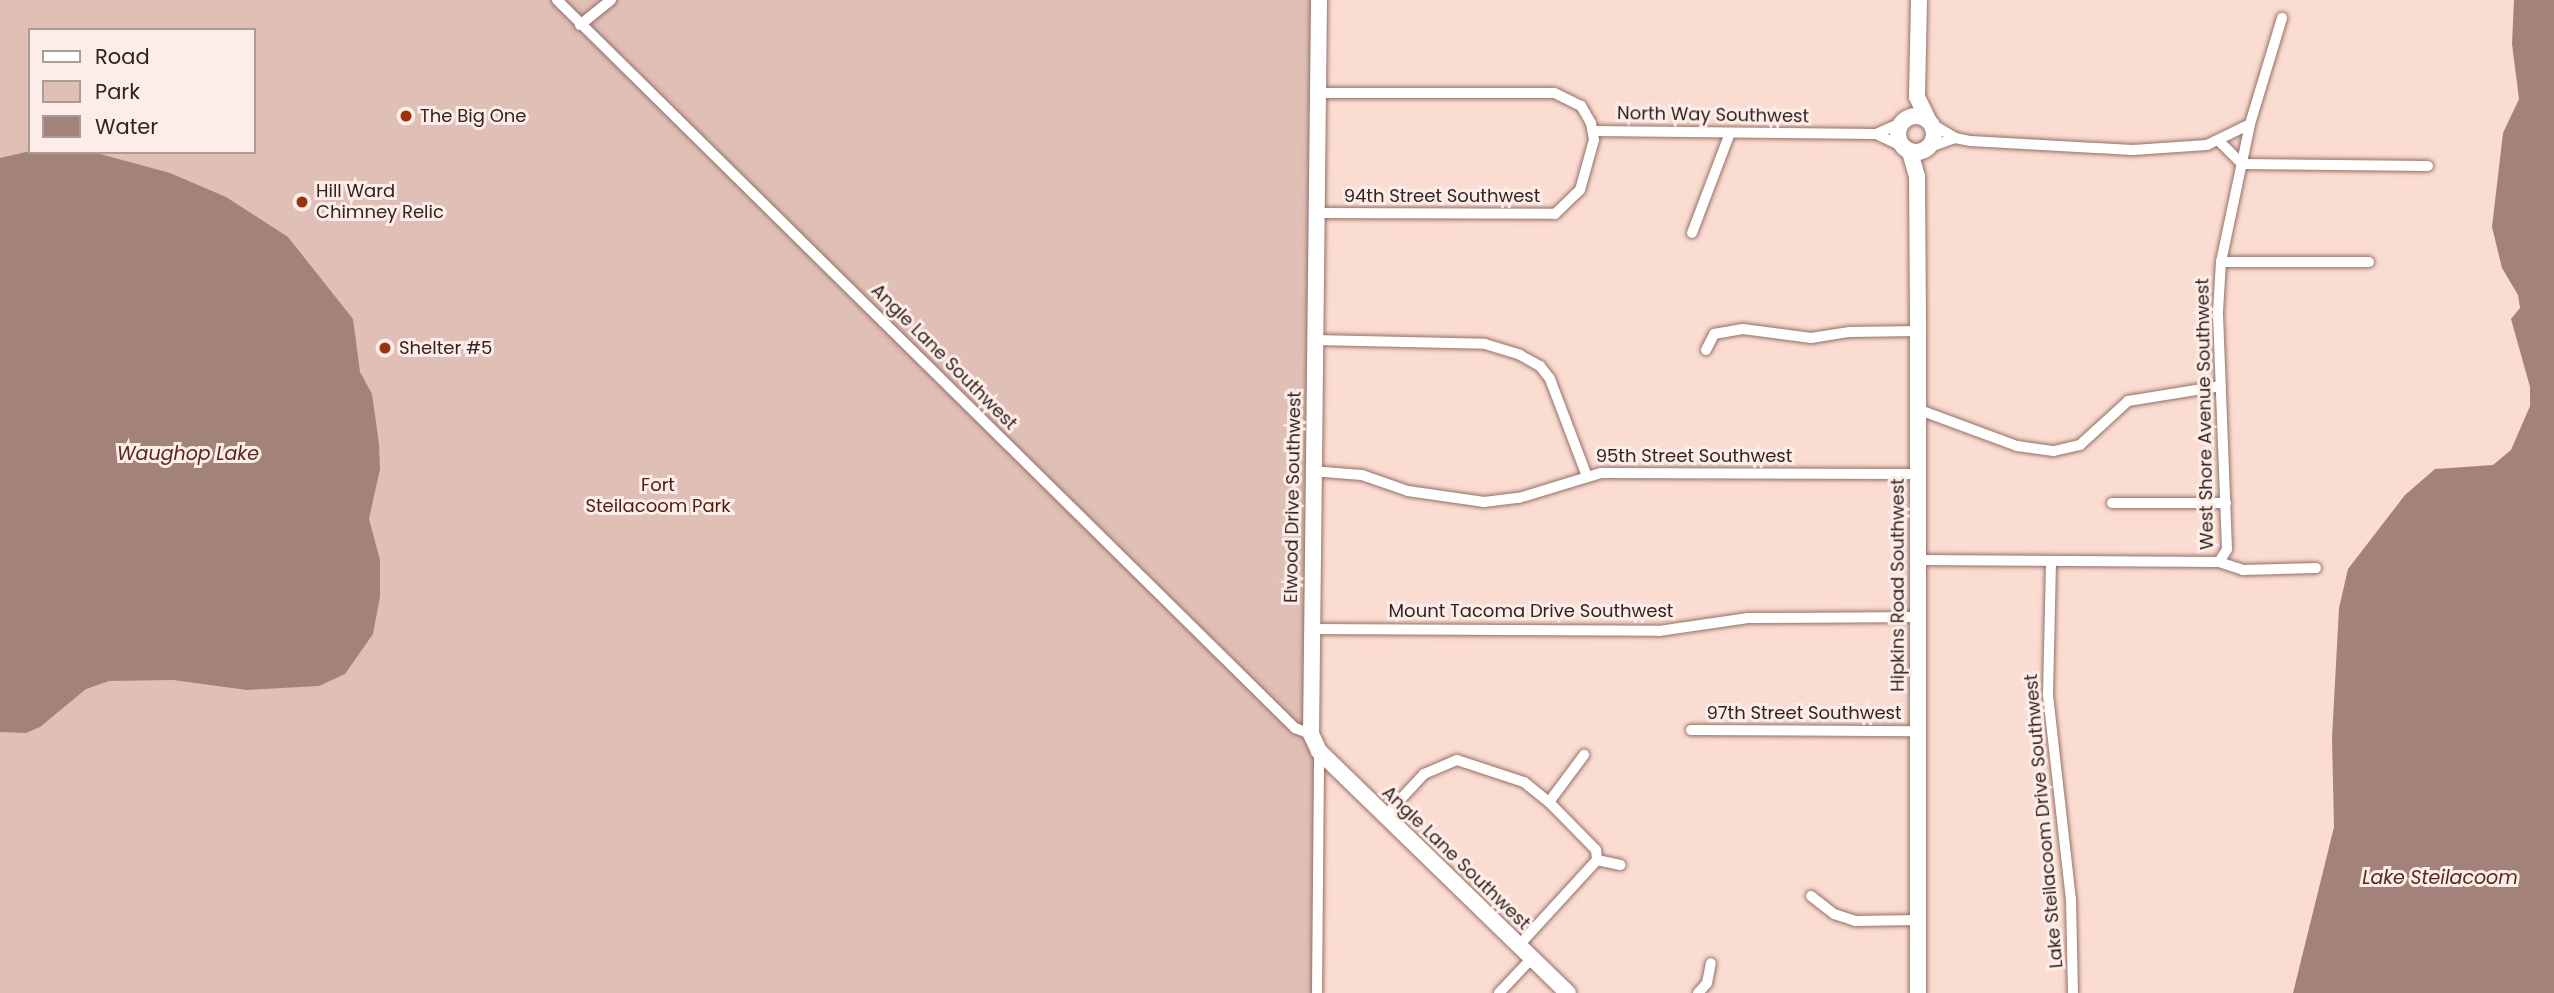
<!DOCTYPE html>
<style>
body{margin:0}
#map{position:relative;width:2554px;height:993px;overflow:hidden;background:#fbdcd2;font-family:Poppins,sans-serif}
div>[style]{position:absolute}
.green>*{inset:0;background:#e0bfb6}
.water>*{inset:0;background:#a38279}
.roads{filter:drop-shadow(0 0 2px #937066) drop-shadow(0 0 2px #937066)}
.street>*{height:10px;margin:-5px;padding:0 5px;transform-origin:5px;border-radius:5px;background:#fff}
.secondary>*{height:16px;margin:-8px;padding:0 8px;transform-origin:8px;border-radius:8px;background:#fff}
.secondary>.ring{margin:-8px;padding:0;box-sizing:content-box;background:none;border:16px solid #fff;border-radius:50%}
.dots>*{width:19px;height:19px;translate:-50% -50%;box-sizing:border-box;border:4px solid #fdede8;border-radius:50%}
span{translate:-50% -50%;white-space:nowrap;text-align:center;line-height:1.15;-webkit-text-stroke:6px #fdede8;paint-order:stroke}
.street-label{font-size:18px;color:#31231f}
.poi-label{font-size:18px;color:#31231f}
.left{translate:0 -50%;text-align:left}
.park-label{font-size:18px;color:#4e2013}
.water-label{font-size:19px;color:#57291b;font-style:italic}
.legend{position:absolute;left:28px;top:28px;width:228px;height:126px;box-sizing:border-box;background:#fdede8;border:2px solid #ab9c98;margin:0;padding:9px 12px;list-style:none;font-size:21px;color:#31231f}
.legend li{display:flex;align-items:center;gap:14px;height:35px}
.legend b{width:35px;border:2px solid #ab9c98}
</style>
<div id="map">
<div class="green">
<div style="clip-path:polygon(evenodd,0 0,1317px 0,1314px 993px,0 993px,0 0,30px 30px,254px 30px,254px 152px,30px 152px,30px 30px)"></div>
</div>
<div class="water">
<div style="clip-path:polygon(2514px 0,2554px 0,2554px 993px,2293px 993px,2334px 827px,2332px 738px,2339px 608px,2348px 569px,2405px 495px,2435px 469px,2493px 465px,2511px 450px,2530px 406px,2530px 387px,2511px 319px,2520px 308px,2518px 295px,2502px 268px,2492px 227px,2503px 133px,2519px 99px,2512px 44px)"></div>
<div style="clip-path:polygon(30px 151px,100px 154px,170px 173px,226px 197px,288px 237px,353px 319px,360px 372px,372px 394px,379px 444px,380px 469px,369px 519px,380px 560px,380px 597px,373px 634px,345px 674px,319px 686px,247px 690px,173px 680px,109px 681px,86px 689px,40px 727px,26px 733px,0 732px,0 158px)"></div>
</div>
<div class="roads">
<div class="street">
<div style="left:557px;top:0;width:1037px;rotate:44.61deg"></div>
<div style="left:1295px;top:728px;width:17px;rotate:21deg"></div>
<div style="left:580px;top:25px;width:40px;rotate:-39deg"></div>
<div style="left:1932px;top:124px;width:27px;rotate:31deg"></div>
<div style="left:1955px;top:138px;width:16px;rotate:11deg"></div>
<div style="left:1971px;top:141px;width:162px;rotate:3.2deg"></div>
<div style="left:2133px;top:150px;width:74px;rotate:-3.9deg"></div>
<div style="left:2207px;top:145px;width:48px;rotate:-26deg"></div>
<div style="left:1593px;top:131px;width:283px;rotate:0.6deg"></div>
<div style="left:1876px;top:134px;width:27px;rotate:-24deg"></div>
<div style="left:1876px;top:134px;width:29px;rotate:25deg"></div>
<div style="left:2218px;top:140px;width:34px;rotate:45deg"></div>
<div style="left:2242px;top:164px;width:186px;rotate:0.6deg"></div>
<div style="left:1930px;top:147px;width:27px;rotate:-20deg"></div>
<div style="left:1316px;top:213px;width:239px;rotate:0.2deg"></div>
<div style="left:1555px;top:214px;width:35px;rotate:-44deg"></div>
<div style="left:1580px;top:190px;width:52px;rotate:-74.4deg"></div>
<div style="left:1594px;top:140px;width:17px;rotate:-100deg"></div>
<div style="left:1591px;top:123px;width:20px;rotate:-120deg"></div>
<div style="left:1581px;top:106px;width:30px;rotate:-154deg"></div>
<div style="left:1554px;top:93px;width:237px;rotate:180deg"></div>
<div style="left:1692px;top:233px;width:107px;rotate:-69.2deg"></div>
<div style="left:2221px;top:262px;width:148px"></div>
<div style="left:1315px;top:340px;width:170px;rotate:1.3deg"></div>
<div style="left:1485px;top:344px;width:37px;rotate:17deg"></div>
<div style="left:1520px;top:355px;width:23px;rotate:29deg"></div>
<div style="left:1540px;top:366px;width:16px;rotate:52deg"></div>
<div style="left:1550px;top:379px;width:102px;rotate:69.2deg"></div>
<div style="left:1706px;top:350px;width:18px;rotate:-63deg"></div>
<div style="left:1714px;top:334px;width:29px;rotate:-10deg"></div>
<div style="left:1743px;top:329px;width:69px;rotate:7.5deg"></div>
<div style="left:1811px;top:338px;width:39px;rotate:-9deg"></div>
<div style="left:1850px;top:332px;width:68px;rotate:-0.8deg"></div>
<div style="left:1917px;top:409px;width:107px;rotate:20.3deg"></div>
<div style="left:2017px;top:446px;width:37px;rotate:8deg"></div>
<div style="left:2054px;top:451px;width:27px;rotate:-13deg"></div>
<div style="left:2080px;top:445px;width:65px;rotate:-42.5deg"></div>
<div style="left:2128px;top:401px;width:94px;rotate:-9.2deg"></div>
<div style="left:1311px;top:471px;width:51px;rotate:4.5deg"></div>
<div style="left:1362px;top:475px;width:49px;rotate:19.2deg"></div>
<div style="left:1408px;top:491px;width:77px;rotate:8.2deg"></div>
<div style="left:1484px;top:502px;width:35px;rotate:-7deg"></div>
<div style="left:1519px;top:498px;width:86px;rotate:-17deg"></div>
<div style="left:1601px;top:473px;width:317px;rotate:0.2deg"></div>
<div style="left:2112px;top:503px;width:114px"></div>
<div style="left:1919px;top:560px;width:300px;rotate:0.4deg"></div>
<div style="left:2219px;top:562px;width:25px;rotate:18deg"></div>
<div style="left:2243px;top:570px;width:73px;rotate:-1.6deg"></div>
<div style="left:2219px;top:562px;width:15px;rotate:-58deg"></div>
<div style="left:2227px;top:549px;width:237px;rotate:-92.2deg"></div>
<div style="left:2218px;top:312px;width:50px;rotate:-86.6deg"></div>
<div style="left:2221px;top:262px;width:141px;rotate:-78.1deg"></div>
<div style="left:2250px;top:124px;width:111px;rotate:-73.2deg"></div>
<div style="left:2051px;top:563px;width:132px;rotate:91.3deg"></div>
<div style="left:2048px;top:695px;width:205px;rotate:83.6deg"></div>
<div style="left:2071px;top:899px;width:94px;rotate:88.8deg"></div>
<div style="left:1310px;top:629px;width:349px;rotate:0.3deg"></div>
<div style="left:1659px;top:631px;width:90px;rotate:-8.3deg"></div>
<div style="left:1748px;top:618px;width:171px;rotate:-0.3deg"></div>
<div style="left:1691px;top:730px;width:225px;rotate:0.3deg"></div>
<div style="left:1549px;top:802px;width:59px;rotate:-53.3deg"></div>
<div style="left:1384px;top:817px;width:59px;rotate:-47.1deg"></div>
<div style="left:1424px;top:774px;width:36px;rotate:-23deg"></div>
<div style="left:1457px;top:760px;width:71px;rotate:18.2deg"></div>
<div style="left:1524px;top:782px;width:32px;rotate:39deg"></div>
<div style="left:1549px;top:802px;width:67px;rotate:45.6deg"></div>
<div style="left:1596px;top:850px;width:10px;rotate:84deg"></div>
<div style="left:1597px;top:860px;width:115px;rotate:132.5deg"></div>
<div style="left:1597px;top:860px;width:24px;rotate:12deg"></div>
<div style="left:1811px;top:896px;width:29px;rotate:38deg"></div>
<div style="left:1834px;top:914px;width:22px;rotate:18deg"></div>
<div style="left:1855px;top:921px;width:63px;rotate:-0.9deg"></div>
<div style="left:1317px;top:993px;width:242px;rotate:-89.5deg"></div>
<div style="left:1499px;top:993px;width:48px;rotate:-46.7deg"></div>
<div style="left:1698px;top:993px;width:13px;rotate:-48deg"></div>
<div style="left:1707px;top:983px;width:20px;rotate:-79deg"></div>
</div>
<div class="secondary">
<div style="left:1319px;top:0;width:734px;rotate:90.62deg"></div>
<div style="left:1311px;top:734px;width:19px;rotate:65deg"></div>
<div style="left:1319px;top:751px;width:347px;rotate:44.2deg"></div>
<div style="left:1919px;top:0;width:97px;rotate:91.2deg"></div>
<div style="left:1917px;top:97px;width:25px;rotate:64deg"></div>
<div class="ring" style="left:1898px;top:116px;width:20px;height:20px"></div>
<div style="left:1910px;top:152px;width:26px;rotate:74deg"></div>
<div style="left:1917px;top:177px;width:154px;rotate:89.6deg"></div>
<div style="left:1918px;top:331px;width:662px;rotate:90deg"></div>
</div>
</div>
<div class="dots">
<div style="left:406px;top:116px;background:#98320f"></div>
<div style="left:302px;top:202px;background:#98320f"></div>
<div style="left:385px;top:348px;background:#98320f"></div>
</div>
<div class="street-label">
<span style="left:1713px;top:115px;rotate:1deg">North Way Southwest</span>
<span style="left:1442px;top:196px">94th Street Southwest</span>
<span style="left:944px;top:357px;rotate:45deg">Angle Lane Southwest</span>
<span style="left:2205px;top:414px;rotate:-91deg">West Shore Avenue Southwest</span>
<span style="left:1694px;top:456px">95th Street Southwest</span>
<span style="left:1293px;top:497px;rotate:-89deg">Elwood Drive Southwest</span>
<span style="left:1898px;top:585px;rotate:-90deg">Hipkins Road Southwest</span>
<span style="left:1531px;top:611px">Mount Tacoma Drive Southwest</span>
<span style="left:1804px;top:713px">97th Street Southwest</span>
<span style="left:2044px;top:821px;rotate:-95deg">Lake Steilacoom Drive Southwest</span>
<span style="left:1456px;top:858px;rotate:44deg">Angle Lane Southwest</span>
</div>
<div class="poi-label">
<span class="left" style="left:420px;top:116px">The Big One</span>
<span class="left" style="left:316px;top:202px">Hill Ward<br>Chimney Relic</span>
<span class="left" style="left:399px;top:348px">Shelter #5</span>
</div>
<div class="park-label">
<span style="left:658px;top:496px">Fort<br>Steilacoom Park</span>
</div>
<div class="water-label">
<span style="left:188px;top:454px">Waughop Lake</span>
<span style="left:2440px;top:878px">Lake Steilacoom</span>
</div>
<ul class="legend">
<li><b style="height:9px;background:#fff"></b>Road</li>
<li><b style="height:19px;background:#e0bfb6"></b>Park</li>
<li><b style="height:19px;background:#a38279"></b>Water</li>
</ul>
</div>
